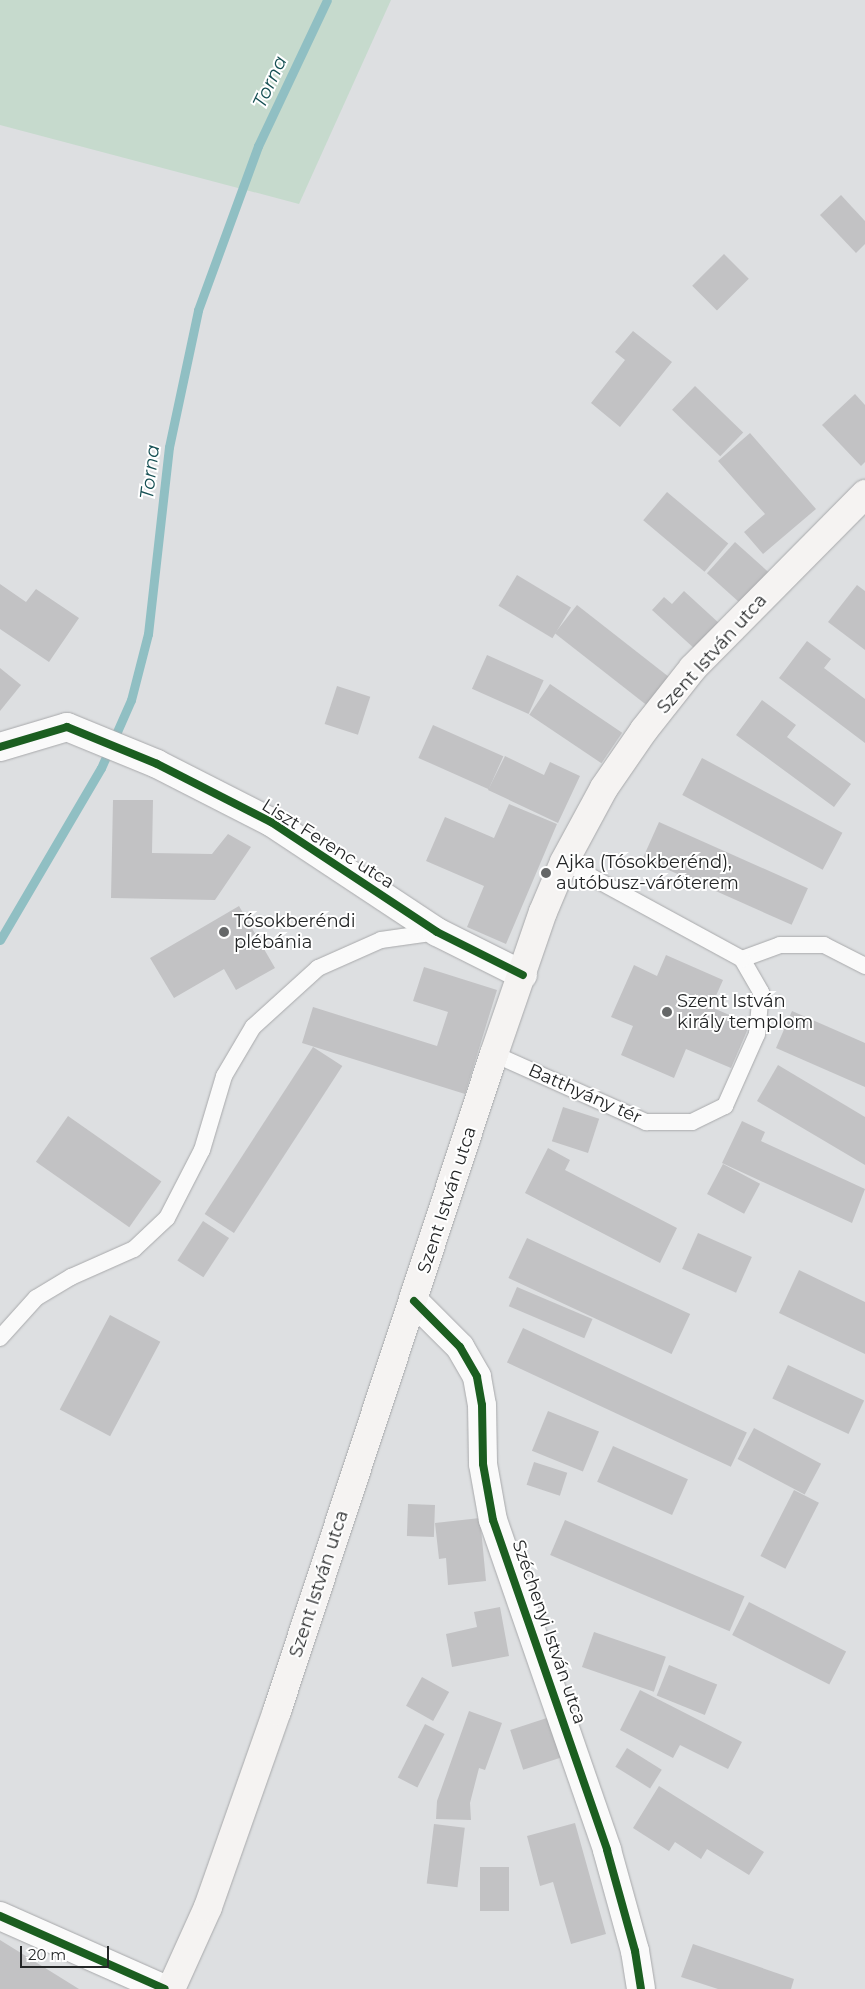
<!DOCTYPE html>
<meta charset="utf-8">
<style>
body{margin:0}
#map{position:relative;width:865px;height:1989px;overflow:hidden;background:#dddfe1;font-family:Montserrat,sans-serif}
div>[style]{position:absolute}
.green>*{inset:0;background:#c6dacd}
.stream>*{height:9px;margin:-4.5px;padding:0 4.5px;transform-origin:4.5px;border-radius:4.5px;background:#90bfc3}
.building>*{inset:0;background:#c2c2c4;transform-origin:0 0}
.roads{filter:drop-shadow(0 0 1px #a8a9ab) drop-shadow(0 0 1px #a8a9ab)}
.lane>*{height:16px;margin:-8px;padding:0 8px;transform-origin:8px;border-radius:8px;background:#fafafa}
.street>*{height:28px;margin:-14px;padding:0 14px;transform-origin:14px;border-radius:14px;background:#fafafa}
.secondary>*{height:28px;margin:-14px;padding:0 14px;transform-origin:14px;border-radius:14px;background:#f5f3f2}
.cycleway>*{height:8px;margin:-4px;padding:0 4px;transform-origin:4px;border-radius:4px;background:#1b5e20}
.dots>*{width:14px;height:14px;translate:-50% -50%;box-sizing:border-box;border:2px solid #fff;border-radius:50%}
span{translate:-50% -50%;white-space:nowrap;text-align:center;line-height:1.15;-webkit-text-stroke:4px #fff;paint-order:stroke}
.street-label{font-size:18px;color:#242627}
.poi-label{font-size:18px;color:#242627}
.left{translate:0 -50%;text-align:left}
.water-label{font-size:19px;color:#154f53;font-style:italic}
.scale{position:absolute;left:20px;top:1946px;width:89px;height:22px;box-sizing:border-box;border:2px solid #242627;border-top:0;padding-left:6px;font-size:15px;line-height:18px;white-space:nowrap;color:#242627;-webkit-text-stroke:4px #fff;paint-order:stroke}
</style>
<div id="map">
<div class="green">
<div style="clip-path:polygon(0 0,391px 0,299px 204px,0 125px)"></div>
</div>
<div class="stream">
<div style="left:0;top:940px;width:199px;rotate:-59.6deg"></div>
<div style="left:101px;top:768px;width:74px;rotate:-66.2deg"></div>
<div style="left:131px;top:700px;width:68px;rotate:-75.6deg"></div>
<div style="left:148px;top:634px;width:188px;rotate:-83.6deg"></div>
<div style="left:169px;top:447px;width:140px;rotate:-78deg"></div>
<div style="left:198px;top:310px;width:175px;rotate:-69.9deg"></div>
<div style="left:258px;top:146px;width:161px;rotate:-64.7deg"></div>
</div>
<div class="building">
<div style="clip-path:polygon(841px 195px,865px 221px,865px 244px,856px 253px,820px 215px)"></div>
<div style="left:724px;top:254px;width:35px;height:45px;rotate:45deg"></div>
<div style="clip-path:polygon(633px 331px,672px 362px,620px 427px,591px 403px,625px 360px,615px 352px)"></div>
<div style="left:695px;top:386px;width:67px;height:33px;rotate:44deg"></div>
<div style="clip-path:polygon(855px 394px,865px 405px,865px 462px,861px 466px,822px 425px)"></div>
<div style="clip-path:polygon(750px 433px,816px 509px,763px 554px,744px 532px,765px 514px,718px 461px)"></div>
<div style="left:667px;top:492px;width:80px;height:37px;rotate:40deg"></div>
<div style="left:735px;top:542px;width:51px;height:42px;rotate:42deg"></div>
<div style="left:517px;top:575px;width:63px;height:36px;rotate:31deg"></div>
<div style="clip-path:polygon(0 584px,26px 602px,36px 589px,79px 618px,49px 662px,0 629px)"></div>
<div style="clip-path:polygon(857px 585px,865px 591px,865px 650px,828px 622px)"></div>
<div style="clip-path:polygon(684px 591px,720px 624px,696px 650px,652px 610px,664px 597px,672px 604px)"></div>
<div style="left:577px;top:605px;width:120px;height:36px;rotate:38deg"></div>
<div style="clip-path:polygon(807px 641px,831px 659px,824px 668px,865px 699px,865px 743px,779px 678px)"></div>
<div style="left:487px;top:655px;width:62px;height:37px;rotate:24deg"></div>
<div style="clip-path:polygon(0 668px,21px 685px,0 711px)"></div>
<div style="left:550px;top:684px;width:87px;height:37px;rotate:34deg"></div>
<div style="left:337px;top:686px;width:35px;height:40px;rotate:18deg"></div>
<div style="clip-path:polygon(762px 700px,796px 725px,787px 737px,851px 784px,834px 807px,736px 735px)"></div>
<div style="left:433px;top:725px;width:77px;height:36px;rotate:24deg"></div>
<div style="clip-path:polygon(505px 756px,544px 775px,550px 762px,580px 776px,558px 823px,488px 790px)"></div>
<div style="left:702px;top:758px;width:159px;height:42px;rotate:28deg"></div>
<div style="clip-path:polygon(113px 800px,153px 800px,152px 853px,212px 854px,228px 834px,251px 847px,215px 900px,111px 898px)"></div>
<div style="clip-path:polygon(509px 804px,557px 824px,506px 944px,467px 927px,484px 886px,426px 861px,445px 817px,494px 838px)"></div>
<div style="left:659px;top:822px;width:163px;height:40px;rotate:24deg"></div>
<div style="clip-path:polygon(239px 906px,275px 968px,236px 990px,224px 969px,174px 998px,150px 958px)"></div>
<div style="clip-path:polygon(666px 955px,723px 980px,711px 1007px,750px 1024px,731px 1068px,686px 1049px,674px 1078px,621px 1055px,633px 1026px,611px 1017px,634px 965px,657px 976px)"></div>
<div style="clip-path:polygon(424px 967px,497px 990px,465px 1094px,302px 1043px,313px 1007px,437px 1046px,448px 1012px,413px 1001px)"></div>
<div style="clip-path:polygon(792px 1011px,865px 1043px,865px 1087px,776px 1048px)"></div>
<div style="left:313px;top:1047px;width:35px;height:199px;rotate:33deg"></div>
<div style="clip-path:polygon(778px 1065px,865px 1117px,865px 1165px,757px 1101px)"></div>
<div style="left:563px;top:1107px;width:38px;height:36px;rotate:18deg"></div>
<div style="left:68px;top:1116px;width:114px;height:56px;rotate:35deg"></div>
<div style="clip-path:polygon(742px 1121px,765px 1132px,761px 1141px,865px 1189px,852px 1223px,722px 1163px)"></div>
<div style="clip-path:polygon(548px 1148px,570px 1160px,565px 1170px,677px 1228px,660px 1263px,525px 1193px)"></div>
<div style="left:723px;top:1164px;width:42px;height:34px;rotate:28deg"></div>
<div style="left:203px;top:1221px;width:31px;height:47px;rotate:33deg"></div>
<div style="left:698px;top:1233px;width:59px;height:39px;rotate:24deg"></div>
<div style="left:527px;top:1238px;width:180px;height:44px;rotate:25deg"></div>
<div style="clip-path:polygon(799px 1270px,865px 1302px,865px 1354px,779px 1313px)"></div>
<div style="left:517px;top:1287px;width:82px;height:21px;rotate:23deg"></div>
<div style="left:110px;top:1315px;width:57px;height:107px;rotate:28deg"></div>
<div style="left:523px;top:1328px;width:247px;height:38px;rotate:25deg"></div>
<div style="left:788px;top:1365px;width:84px;height:37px;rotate:25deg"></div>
<div style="left:548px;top:1411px;width:55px;height:43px;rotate:22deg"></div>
<div style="left:754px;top:1428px;width:76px;height:35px;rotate:28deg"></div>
<div style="left:613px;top:1446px;width:82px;height:39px;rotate:24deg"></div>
<div style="left:534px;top:1462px;width:35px;height:24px;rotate:18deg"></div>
<div style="left:794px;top:1490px;width:28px;height:74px;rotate:27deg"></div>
<div style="left:408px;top:1504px;width:27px;height:32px;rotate:2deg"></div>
<div style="clip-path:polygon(480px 1518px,486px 1581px,448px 1585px,446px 1558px,439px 1559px,435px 1523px)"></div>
<div style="left:565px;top:1520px;width:195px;height:38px;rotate:23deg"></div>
<div style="left:749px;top:1602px;width:109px;height:37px;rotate:27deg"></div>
<div style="clip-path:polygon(500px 1607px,509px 1656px,452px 1667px,446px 1634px,477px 1627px,474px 1612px)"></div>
<div style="left:594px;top:1632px;width:76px;height:37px;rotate:19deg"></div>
<div style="left:669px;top:1665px;width:52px;height:33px;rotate:22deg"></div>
<div style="left:422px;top:1677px;width:31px;height:33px;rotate:29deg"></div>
<div style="clip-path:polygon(640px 1690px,742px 1742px,728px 1769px,680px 1745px,673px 1758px,620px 1730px)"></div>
<div style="clip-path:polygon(469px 1711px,502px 1723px,485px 1770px,479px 1768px,470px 1803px,471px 1820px,436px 1819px,437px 1801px)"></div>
<div style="left:553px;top:1716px;width:42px;height:45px;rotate:72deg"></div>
<div style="left:425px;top:1724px;width:22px;height:60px;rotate:27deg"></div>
<div style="left:627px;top:1748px;width:41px;height:22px;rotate:32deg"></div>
<div style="clip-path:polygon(659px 1786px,764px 1852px,749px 1875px,707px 1849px,701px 1859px,675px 1842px,669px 1851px,633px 1828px)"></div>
<div style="clip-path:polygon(575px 1823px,606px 1934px,571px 1944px,553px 1882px,540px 1886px,527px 1836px)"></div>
<div style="left:434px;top:1824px;width:31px;height:60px;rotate:7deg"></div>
<div style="left:480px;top:1867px;width:29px;height:44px"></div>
<div style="clip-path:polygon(0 1940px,79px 1989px,0 1989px)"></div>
<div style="clip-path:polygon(693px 1944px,794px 1979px,791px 1989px,718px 1989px,681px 1977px)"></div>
</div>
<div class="roads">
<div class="lane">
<div style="left:742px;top:959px;width:40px;rotate:-20.2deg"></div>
<div style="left:780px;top:945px;width:44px"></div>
<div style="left:824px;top:945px;width:46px;rotate:27.1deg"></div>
<div style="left:494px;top:1054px;width:167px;rotate:24.1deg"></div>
<div style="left:646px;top:1122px;width:46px"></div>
<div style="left:692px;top:1122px;width:37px;rotate:-26deg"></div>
<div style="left:725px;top:1106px;width:79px;rotate:-66deg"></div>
<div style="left:757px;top:1034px;width:42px;rotate:-84.6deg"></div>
<div style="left:761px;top:992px;width:38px;rotate:-120deg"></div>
<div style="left:742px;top:959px;width:203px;rotate:-151.4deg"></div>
<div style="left:0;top:1338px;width:54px;rotate:-48deg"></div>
<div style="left:36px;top:1298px;width:41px;rotate:-31deg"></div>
<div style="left:71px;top:1277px;width:69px;rotate:-24deg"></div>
<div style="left:134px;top:1249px;width:45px;rotate:-43.2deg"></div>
<div style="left:167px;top:1218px;width:76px;rotate:-62.8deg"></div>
<div style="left:202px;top:1150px;width:77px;rotate:-73.4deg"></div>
<div style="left:224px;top:1076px;width:57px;rotate:-59.4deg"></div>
<div style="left:253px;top:1027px;width:88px;rotate:-42.2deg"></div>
<div style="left:318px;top:968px;width:69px;rotate:-24deg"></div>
<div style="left:381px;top:940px;width:57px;rotate:-8.1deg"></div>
</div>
<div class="street">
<div style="left:0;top:747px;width:70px;rotate:-16.6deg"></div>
<div style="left:67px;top:727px;width:97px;rotate:22.3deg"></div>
<div style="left:157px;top:764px;width:128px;rotate:27deg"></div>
<div style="left:271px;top:822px;width:199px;rotate:33.5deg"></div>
<div style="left:437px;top:932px;width:96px;rotate:26.6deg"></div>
<div style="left:414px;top:1301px;width:65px;rotate:45deg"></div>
<div style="left:460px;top:1347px;width:34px;rotate:60deg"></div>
<div style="left:477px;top:1377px;width:28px;rotate:80deg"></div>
<div style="left:482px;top:1405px;width:59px;rotate:89deg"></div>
<div style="left:483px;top:1464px;width:57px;rotate:79.9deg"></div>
<div style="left:493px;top:1520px;width:349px;rotate:70.9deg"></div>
<div style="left:607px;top:1850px;width:105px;rotate:74.5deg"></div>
<div style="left:635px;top:1951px;width:38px;rotate:81deg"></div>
<div style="left:0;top:1916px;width:180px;rotate:23.9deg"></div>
</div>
<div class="secondary">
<div style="left:171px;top:1989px;width:90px;rotate:-65.7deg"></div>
<div style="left:208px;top:1907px;width:208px;rotate:-70.6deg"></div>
<div style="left:277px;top:1711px;width:692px;rotate:-71.72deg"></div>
<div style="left:494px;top:1054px;width:150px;rotate:-71deg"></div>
<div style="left:543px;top:912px;width:54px;rotate:-67.2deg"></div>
<div style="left:564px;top:862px;width:84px;rotate:-61.6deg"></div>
<div style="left:604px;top:788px;width:70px;rotate:-55.4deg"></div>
<div style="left:644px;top:730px;width:79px;rotate:-51.7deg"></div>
<div style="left:693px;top:668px;width:245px;rotate:-45.3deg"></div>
</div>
</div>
<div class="cycleway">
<div style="left:0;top:747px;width:70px;rotate:-16.6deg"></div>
<div style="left:67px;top:727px;width:97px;rotate:22.3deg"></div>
<div style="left:157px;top:764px;width:128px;rotate:27deg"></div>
<div style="left:271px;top:822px;width:199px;rotate:33.5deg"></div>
<div style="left:437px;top:932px;width:96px;rotate:26.6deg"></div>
<div style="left:414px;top:1301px;width:65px;rotate:45deg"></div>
<div style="left:460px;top:1347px;width:34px;rotate:60deg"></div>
<div style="left:477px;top:1377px;width:28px;rotate:80deg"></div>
<div style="left:482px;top:1405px;width:59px;rotate:89deg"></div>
<div style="left:483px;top:1464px;width:57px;rotate:79.9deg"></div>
<div style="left:493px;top:1520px;width:349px;rotate:70.9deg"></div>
<div style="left:607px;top:1850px;width:105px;rotate:74.5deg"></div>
<div style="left:635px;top:1951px;width:38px;rotate:81deg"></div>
<div style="left:0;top:1916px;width:180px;rotate:23.9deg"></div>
</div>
<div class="dots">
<div style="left:546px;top:873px;background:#656768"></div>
<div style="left:224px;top:932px;background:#656768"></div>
<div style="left:667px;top:1012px;background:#656768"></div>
</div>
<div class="street-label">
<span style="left:712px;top:654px;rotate:-48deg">Szent István utca</span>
<span style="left:328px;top:844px;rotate:32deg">Liszt Ferenc utca</span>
<span style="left:585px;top:1094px;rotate:24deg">Batthyány tér</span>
<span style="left:447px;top:1200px;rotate:-72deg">Szent István utca</span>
<span style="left:319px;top:1584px;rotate:-72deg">Szent István utca</span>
<span style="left:549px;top:1632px;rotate:71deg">Széchenyi István utca</span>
</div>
<div class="poi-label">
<span class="left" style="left:556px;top:873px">Ajka (Tósokberénd),<br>autóbusz-váróterem</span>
<span class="left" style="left:234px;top:932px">Tósokberéndi<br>plébánia</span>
<span class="left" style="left:677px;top:1012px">Szent István<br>király templom</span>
</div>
<div class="water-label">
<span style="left:270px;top:82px;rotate:-65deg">Torna</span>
<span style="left:150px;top:472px;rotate:-83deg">Torna</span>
</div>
<div class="scale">20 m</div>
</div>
